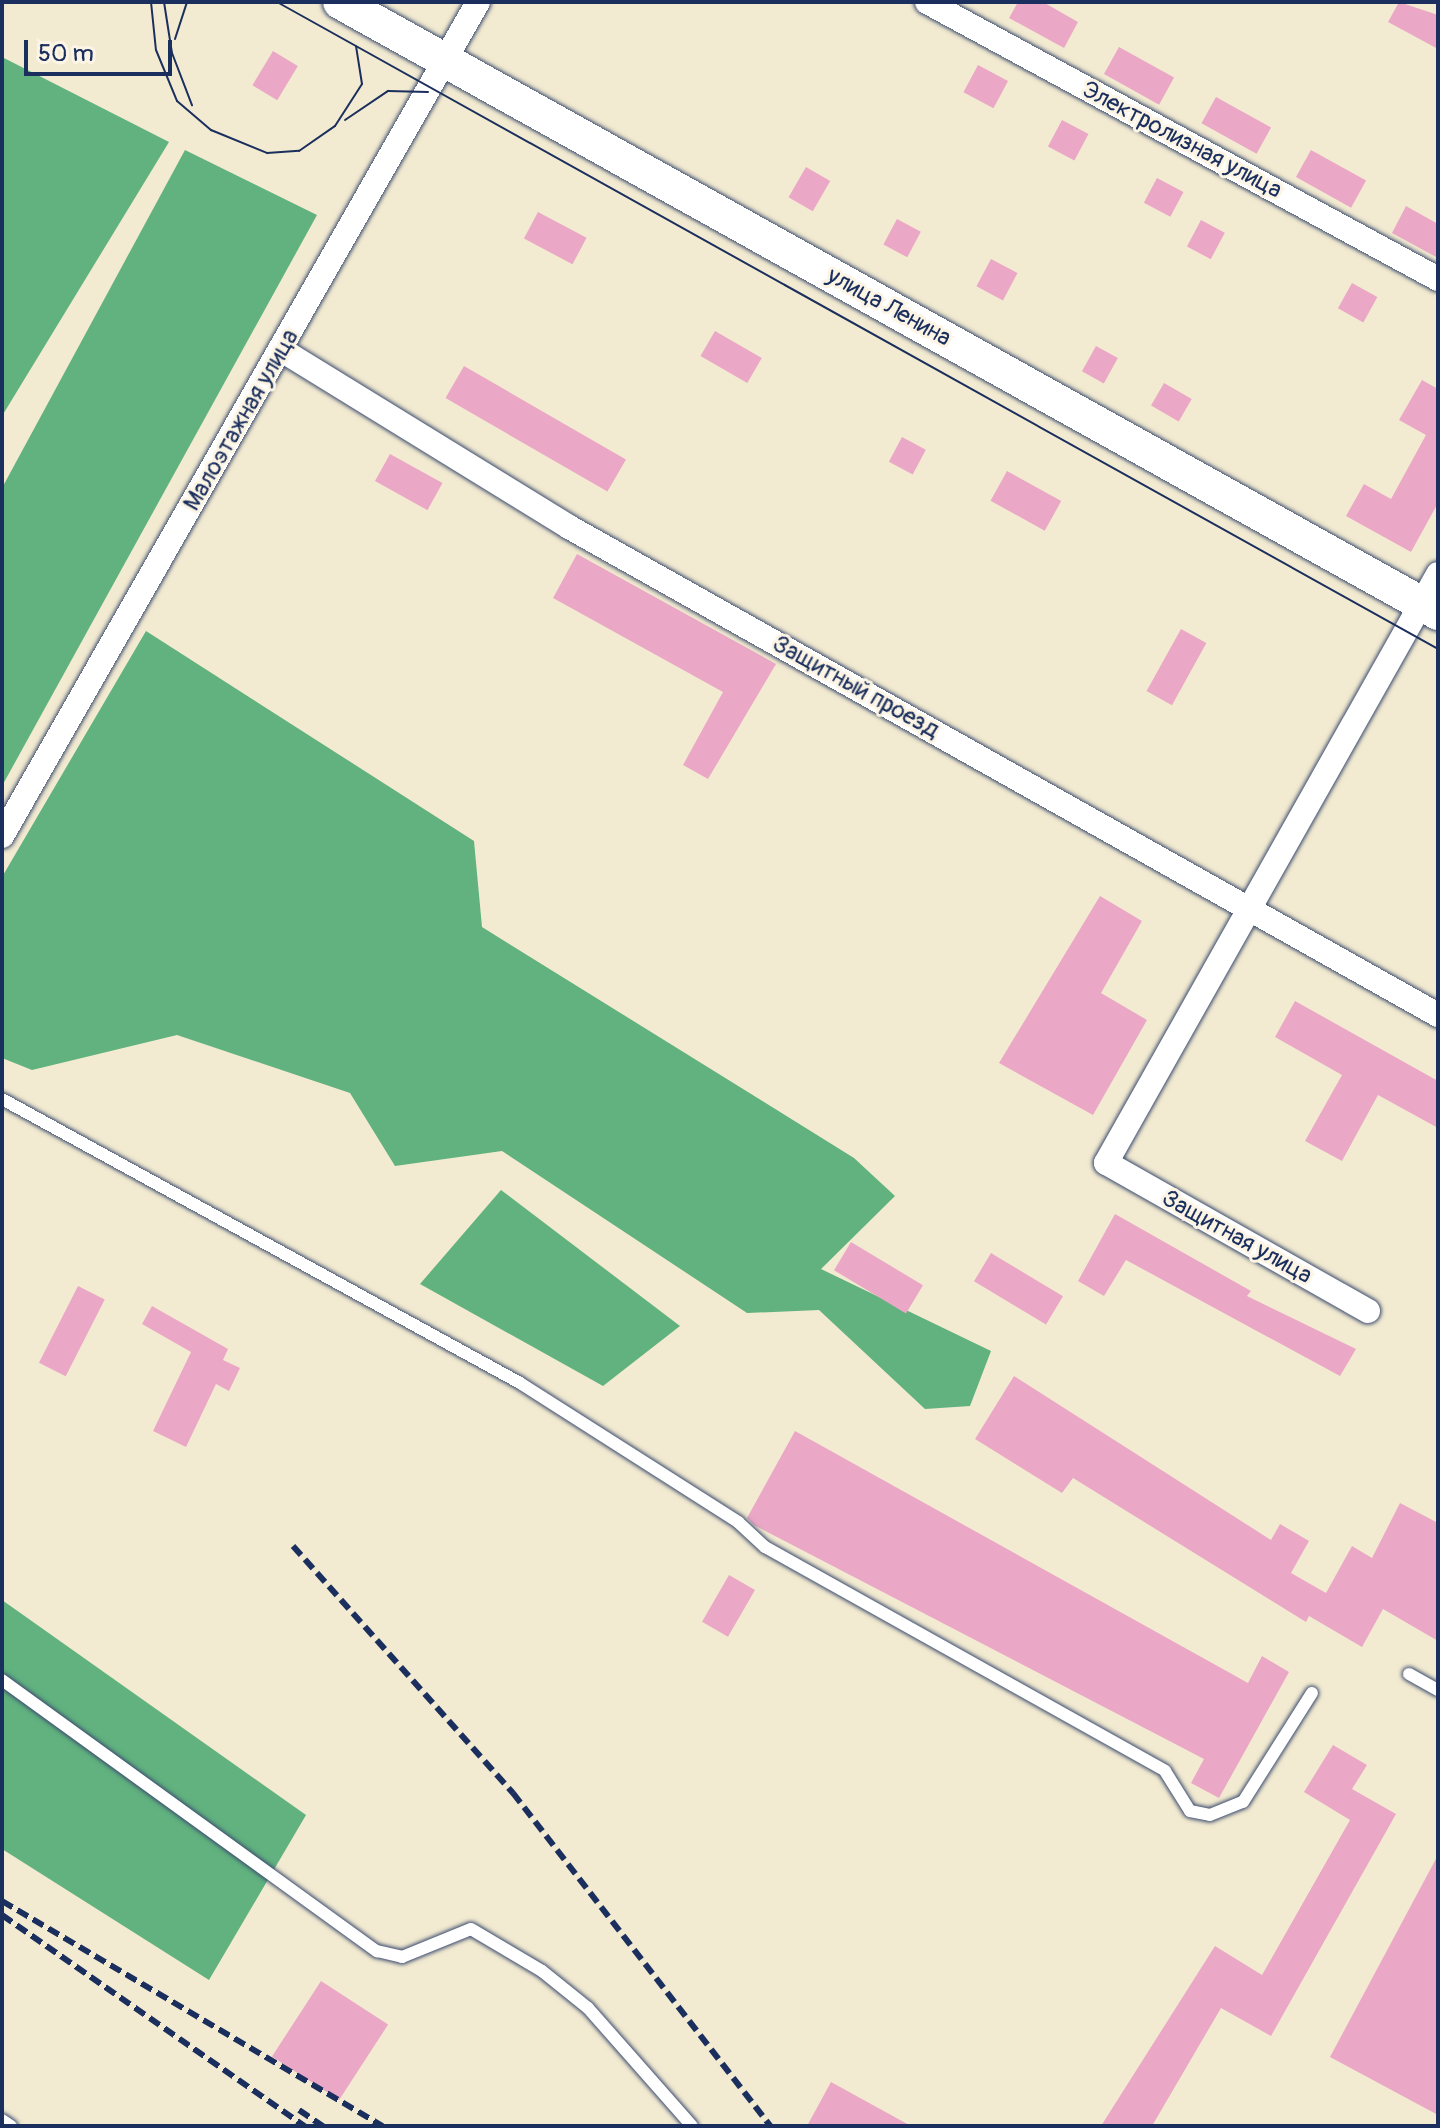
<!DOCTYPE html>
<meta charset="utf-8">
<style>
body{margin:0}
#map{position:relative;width:1440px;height:2128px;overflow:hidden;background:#f3ebd1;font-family:Pangolin,sans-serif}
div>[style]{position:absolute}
.forest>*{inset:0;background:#61b27f}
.building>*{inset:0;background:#eaa8c6;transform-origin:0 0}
.roads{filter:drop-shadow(0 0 2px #3b4b6f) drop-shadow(0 0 2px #3b4b6f)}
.service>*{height:12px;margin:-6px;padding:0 6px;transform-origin:6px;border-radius:6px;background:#fff}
.minor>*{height:24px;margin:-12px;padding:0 12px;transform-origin:12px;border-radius:12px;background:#fff}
.secondary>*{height:34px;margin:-17px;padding:0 17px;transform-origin:17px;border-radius:17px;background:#fff}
.tram>*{height:2px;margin:-1px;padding:0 1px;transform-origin:1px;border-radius:1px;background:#1b2f5e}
.rail>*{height:6px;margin-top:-3px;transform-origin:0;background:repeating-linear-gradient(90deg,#1b2f5e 0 12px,transparent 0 18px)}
span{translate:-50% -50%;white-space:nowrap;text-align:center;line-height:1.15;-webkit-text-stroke:6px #fcf5e5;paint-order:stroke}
.street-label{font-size:24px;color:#1b2f5e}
.frame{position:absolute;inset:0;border:4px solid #1b2f5e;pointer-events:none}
.scale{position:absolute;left:24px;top:40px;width:148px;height:36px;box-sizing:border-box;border:4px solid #1b2f5e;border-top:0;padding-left:10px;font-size:24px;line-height:28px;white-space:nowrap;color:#1b2f5e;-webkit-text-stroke:6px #fcf5e5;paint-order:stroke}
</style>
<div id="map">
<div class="forest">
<div style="clip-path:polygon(2px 57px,169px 142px,2px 416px)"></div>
<div style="clip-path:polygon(185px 150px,317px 215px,2px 786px,2px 488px)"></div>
<div style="clip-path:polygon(146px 631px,474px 841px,482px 927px,854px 1158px,895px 1196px,821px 1269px,991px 1351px,970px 1406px,925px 1409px,819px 1310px,747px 1313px,502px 1151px,395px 1166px,350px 1093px,177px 1035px,32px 1070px,2px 1058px,2px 877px)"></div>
<div style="clip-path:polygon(501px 1190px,680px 1326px,603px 1386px,420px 1284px)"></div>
<div style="clip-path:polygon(2px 1600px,306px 1815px,209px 1980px,2px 1849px)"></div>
</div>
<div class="building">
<div style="clip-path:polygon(1018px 2px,1043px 2px,1078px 22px,1064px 48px,1009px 18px)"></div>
<div style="clip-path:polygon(1399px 2px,1438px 15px,1438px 49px,1388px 22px)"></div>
<div style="left:1119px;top:47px;width:63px;height:31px;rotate:29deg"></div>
<div style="left:273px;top:51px;width:29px;height:40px;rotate:31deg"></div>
<div style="left:978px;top:65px;width:34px;height:31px;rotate:28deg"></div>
<div style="left:1216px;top:97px;width:63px;height:30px;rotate:29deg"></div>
<div style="left:1062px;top:120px;width:30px;height:30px;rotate:28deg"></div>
<div style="left:1311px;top:150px;width:63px;height:31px;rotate:29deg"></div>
<div style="left:806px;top:167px;width:28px;height:35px;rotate:30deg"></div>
<div style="left:1157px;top:178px;width:30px;height:28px;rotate:28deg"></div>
<div style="clip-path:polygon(1406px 206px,1438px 224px,1438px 258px,1392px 233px)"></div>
<div style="left:538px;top:212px;width:55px;height:30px;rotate:28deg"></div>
<div style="left:897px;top:219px;width:27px;height:29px;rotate:28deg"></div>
<div style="left:1201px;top:220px;width:27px;height:30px;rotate:28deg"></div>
<div style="left:991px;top:259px;width:30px;height:31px;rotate:28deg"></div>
<div style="left:1352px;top:283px;width:29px;height:29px;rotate:29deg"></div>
<div style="left:715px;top:331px;width:54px;height:29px;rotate:30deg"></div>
<div style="left:1096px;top:346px;width:25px;height:29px;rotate:29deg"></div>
<div style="left:464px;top:366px;width:187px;height:37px;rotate:30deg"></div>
<div style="clip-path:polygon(1422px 380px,1438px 389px,1438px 503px,1411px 552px,1346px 516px,1364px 484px,1391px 499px,1426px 435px,1399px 420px)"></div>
<div style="left:1164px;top:383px;width:32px;height:26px;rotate:30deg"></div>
<div style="left:902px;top:437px;width:27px;height:28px;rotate:28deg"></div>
<div style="left:390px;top:454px;width:60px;height:31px;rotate:29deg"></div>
<div style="left:1007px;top:471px;width:62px;height:34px;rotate:29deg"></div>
<div style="clip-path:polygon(577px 554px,776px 664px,708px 779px,683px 765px,723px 692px,553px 598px)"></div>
<div style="left:1181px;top:629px;width:29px;height:71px;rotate:29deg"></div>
<div style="clip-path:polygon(1100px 896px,1142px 921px,1101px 993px,1147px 1020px,1093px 1115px,999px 1063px)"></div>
<div style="clip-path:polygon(1295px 1001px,1438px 1081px,1438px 1128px,1378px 1095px,1342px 1161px,1305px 1141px,1342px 1075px,1275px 1037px)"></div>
<div style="clip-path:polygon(1115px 1214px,1251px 1291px,1247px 1296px,1356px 1349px,1340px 1376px,1126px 1260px,1104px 1296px,1078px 1281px)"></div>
<div style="left:851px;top:1242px;width:84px;height:33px;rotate:31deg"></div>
<div style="left:991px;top:1253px;width:84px;height:33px;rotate:31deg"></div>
<div style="left:78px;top:1286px;width:30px;height:86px;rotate:27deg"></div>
<div style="clip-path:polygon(152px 1306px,228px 1349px,223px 1360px,240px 1368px,229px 1391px,216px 1384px,186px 1447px,153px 1431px,191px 1352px,142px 1324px)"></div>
<div style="clip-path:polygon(1014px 1376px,1271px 1540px,1280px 1524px,1309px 1541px,1291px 1573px,1326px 1593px,1352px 1546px,1372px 1558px,1400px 1503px,1438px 1523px,1438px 1641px,1383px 1609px,1362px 1647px,1309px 1616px,1306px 1622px,1073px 1478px,1062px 1493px,975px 1439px)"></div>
<div style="clip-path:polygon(795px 1431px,1248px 1683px,1262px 1656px,1289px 1672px,1219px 1798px,1191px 1783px,1204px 1759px,754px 1525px,747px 1518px)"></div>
<div style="left:729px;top:1575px;width:30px;height:54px;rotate:30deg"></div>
<div style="clip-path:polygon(1333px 1745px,1367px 1765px,1352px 1789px,1396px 1814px,1271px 2036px,1221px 2008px,1152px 2126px,1101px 2126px,1215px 1946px,1262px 1975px,1350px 1820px,1304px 1792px)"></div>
<div style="clip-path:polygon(1438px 1855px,1438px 2115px,1330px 2057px)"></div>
<div style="left:321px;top:1981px;width:80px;height:90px;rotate:33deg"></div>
<div style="clip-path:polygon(831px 2082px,911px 2126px,807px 2126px)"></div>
</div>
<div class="roads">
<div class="service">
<div style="left:2px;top:1099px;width:591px;rotate:28.73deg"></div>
<div style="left:520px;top:1383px;width:259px;rotate:32.5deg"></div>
<div style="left:738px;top:1522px;width:37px;rotate:43deg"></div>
<div style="left:765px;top:1547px;width:458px;rotate:29.2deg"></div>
<div style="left:1165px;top:1771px;width:47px;rotate:58deg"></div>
<div style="left:1190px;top:1811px;width:20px;rotate:11deg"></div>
<div style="left:1210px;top:1815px;width:35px;rotate:-22deg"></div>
<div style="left:1243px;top:1802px;width:129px;rotate:-57.7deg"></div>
<div style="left:1409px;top:1674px;width:33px;rotate:29deg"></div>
<div style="left:2px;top:1680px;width:463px;rotate:35.9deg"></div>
<div style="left:377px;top:1951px;width:26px;rotate:13deg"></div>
<div style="left:402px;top:1957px;width:74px;rotate:-22.1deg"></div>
<div style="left:471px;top:1929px;width:82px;rotate:30.6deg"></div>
<div style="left:542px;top:1971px;width:59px;rotate:38.8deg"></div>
<div style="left:588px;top:2008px;width:157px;rotate:48.6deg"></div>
<div style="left:2px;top:2120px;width:11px;rotate:34deg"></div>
</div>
<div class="minor">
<div style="left:927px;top:2px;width:581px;rotate:28.46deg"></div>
<div style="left:280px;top:349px;width:339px;rotate:31.6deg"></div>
<div style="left:569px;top:527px;width:997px;rotate:29.32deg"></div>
<div style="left:2px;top:836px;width:960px;rotate:-60.28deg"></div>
<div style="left:1368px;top:1311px;width:301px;rotate:-150.5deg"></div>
<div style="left:1106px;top:1163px;width:676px;rotate:-60.59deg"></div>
</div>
<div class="secondary">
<div style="left:340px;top:2px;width:1257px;rotate:29.09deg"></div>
</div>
</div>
<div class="tram">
<div style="left:151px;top:2px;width:48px;rotate:84.1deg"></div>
<div style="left:156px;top:50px;width:55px;rotate:67.6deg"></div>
<div style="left:177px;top:101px;width:45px;rotate:40.5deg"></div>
<div style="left:211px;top:130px;width:61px;rotate:22.3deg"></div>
<div style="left:267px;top:153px;width:32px;rotate:-4deg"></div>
<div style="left:299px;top:151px;width:44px;rotate:-34.8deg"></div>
<div style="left:335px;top:126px;width:50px;rotate:-57.3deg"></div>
<div style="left:362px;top:84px;width:38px;rotate:-99deg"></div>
<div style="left:164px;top:2px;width:52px;rotate:81.1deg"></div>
<div style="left:172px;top:53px;width:56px;rotate:69deg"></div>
<div style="left:277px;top:2px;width:1329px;rotate:29.13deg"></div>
<div style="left:175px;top:39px;width:39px;rotate:-72deg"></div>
<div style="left:345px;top:120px;width:52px;rotate:-34deg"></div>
<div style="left:388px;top:91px;width:40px;rotate:1.4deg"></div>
</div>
<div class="rail">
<div style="left:293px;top:1546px;width:331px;rotate:48.3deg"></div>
<div style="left:513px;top:1793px;width:421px;rotate:52.3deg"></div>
<div style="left:2px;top:1901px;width:442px;rotate:30.6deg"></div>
<div style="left:2px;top:1915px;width:369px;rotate:34.9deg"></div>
<div style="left:299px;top:2110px;width:29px;rotate:34deg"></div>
</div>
<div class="street-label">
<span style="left:1182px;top:140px;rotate:28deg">Электролизная улица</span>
<span style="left:889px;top:307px;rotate:29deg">улица Ленина</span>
<span style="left:241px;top:420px;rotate:-60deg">Малоэтажная улица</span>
<span style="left:856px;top:687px;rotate:29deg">Защитный проезд</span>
<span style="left:1237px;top:1237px;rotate:29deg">Защитная улица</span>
</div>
<div class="frame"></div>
<div class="scale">50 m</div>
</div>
